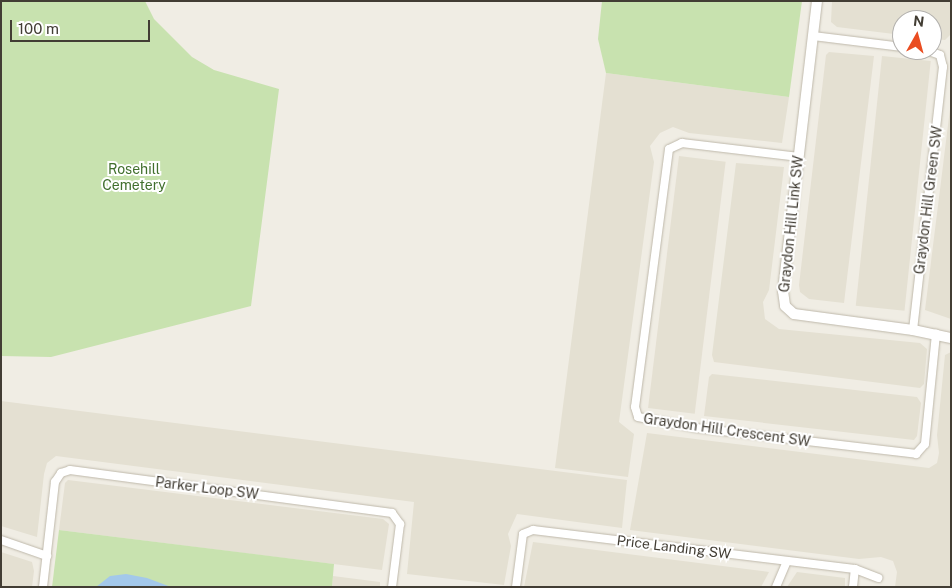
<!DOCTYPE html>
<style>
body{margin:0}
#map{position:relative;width:952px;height:588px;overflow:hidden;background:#f0ede4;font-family:"Public Sans",sans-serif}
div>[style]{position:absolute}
.residential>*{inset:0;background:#e4e0d2;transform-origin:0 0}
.green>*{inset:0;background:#c8e2af}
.water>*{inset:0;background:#a3c8ea}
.roads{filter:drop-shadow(0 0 1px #beb8aa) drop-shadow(0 0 1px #beb8aa)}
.minor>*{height:8px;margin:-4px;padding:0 4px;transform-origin:4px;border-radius:4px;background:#fff}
.tertiary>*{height:10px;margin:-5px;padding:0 5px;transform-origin:5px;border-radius:5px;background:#fff}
span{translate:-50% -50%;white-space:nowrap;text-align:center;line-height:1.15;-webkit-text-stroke:4px #fff;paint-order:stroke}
.park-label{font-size:14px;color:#416f2d}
.street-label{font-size:14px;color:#423d34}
.frame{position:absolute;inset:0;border:2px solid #423d34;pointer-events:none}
.north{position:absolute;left:892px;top:10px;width:50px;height:50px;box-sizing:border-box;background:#fff;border:1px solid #b3b1ae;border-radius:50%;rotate:7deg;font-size:14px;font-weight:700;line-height:20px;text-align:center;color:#423d34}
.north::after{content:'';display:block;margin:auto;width:18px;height:22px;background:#ea4d21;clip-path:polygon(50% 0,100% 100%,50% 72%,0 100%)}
.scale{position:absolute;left:10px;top:20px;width:140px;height:22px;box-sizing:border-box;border:2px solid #423d34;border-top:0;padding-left:6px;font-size:15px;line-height:18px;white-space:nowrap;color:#423d34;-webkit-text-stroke:4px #fff;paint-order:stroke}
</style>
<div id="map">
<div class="residential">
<div style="clip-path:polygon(832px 1px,951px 1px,951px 34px,945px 40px,932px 39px,932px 20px,902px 20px,902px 35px,837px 27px,831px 22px)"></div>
<div style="clip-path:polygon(829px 52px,874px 56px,844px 303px,809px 299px,800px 292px,799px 285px,826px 55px)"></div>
<div style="left:882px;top:56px;width:49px;height:251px;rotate:6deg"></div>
<div style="clip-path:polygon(606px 73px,789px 97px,782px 143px,689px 133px,673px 127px,660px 133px,650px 146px,654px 162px,619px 422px,634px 434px,628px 477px,555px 468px)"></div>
<div style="clip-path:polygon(951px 101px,951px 319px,925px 310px)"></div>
<div style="left:679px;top:156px;width:47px;height:254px;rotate:7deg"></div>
<div style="clip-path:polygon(736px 163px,784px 167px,769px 290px,763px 302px,765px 319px,779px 329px,920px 343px,927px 349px,924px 384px,920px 388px,714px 362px,712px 355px)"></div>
<div style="clip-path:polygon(951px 352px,951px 587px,895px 587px,897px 572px,893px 561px,881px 557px,859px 559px,630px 530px,647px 433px,929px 468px,937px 463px,939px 453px,937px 435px,945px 355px)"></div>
<div style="clip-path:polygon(712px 374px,917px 397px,921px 403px,917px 436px,914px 440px,704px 416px,709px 377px)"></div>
<div style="clip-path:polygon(1px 401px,627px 480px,622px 528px,517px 514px,508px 534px,511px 546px,504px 585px,407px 574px,414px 502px,56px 456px,47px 463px,44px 474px,37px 537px,1px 526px)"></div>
<div style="clip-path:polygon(68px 480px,383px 519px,389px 524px,382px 570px,59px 530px,65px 483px)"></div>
<div style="clip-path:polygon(533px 542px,769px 572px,761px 587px,524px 587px)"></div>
<div style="clip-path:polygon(1px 552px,32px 562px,34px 571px,32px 587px,1px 587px)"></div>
<div style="clip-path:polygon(797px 572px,845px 578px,845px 587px,787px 587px)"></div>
<div style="clip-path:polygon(333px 576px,380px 582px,380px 587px,332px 587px)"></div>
</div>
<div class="green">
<div style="clip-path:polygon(1px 1px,145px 1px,154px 19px,192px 57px,214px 70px,279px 89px,251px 306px,51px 357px,1px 356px)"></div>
<div style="clip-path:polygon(602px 1px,802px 1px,789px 97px,606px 73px,598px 39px)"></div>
<div style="clip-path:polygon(59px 530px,334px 564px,332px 587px,52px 587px)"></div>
</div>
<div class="water">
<div style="clip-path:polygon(126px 574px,147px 578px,171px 587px,96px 587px,110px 576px)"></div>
</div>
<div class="roads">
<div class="minor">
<div style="left:813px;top:36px;width:90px;rotate:7deg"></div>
<div style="left:799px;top:157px;width:118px;rotate:-173.2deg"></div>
<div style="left:682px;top:143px;width:14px;rotate:155deg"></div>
<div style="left:669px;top:149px;width:260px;rotate:97.5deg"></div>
<div style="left:635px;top:407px;width:10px;rotate:73deg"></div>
<div style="left:638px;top:417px;width:59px;rotate:10.7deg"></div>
<div style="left:696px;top:428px;width:222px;rotate:6.7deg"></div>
<div style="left:916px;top:454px;width:13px;rotate:-48deg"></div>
<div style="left:925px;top:444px;width:111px;rotate:-84.3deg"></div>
<div style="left:913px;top:330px;width:265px;rotate:-83.5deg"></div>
<div style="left:943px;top:67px;width:12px;rotate:-104deg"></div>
<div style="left:940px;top:55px;width:15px;rotate:-160deg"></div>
<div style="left:1px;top:540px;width:49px;rotate:19.2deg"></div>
<div style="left:43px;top:587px;width:106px;rotate:-83.5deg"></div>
<div style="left:55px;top:482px;width:11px;rotate:-56deg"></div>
<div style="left:61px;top:473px;width:9px;rotate:-18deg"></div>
<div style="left:70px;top:470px;width:325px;rotate:7.6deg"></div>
<div style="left:392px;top:513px;width:14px;rotate:54deg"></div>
<div style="left:400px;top:524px;width:64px;rotate:97.2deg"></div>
<div style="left:516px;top:587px;width:53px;rotate:-82.5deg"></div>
<div style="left:523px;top:534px;width:11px;rotate:-22deg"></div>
<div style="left:533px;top:530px;width:324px;rotate:6.9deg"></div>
<div style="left:855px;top:569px;width:25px;rotate:21deg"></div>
<div style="left:776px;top:587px;width:28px;rotate:-67deg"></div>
<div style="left:853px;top:587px;width:18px;rotate:-84deg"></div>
</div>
<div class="tertiary">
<div style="left:817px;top:1px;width:292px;rotate:96.7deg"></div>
<div style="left:783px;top:291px;width:15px;rotate:82deg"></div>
<div style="left:785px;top:306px;width:12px;rotate:42deg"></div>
<div style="left:794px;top:314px;width:120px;rotate:7.7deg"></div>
<div style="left:913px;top:330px;width:39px;rotate:12deg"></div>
</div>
</div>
<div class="park-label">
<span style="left:134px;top:177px">Rosehill<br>Cemetery</span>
</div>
<div class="street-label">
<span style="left:928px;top:200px;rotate:-83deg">Graydon Hill Green SW</span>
<span style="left:791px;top:224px;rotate:-84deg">Graydon Hill Link SW</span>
<span style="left:727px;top:430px;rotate:8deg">Graydon Hill Crescent SW</span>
<span style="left:207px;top:488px;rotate:7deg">Parker Loop SW</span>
<span style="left:674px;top:547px;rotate:7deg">Price Landing SW</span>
</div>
<div class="frame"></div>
<div class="north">N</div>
<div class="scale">100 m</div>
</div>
